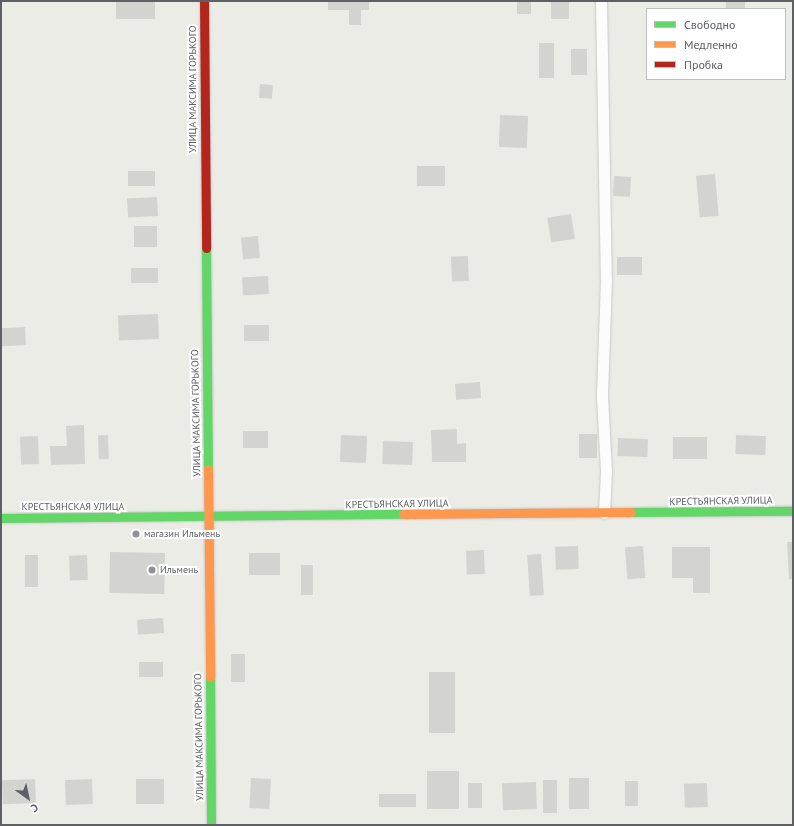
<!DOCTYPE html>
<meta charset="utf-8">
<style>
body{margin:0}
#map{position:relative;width:794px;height:826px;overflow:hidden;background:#ecece7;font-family:"PT Sans",sans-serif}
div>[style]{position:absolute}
.building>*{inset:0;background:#d3d3d0;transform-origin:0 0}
.roads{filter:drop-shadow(0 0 1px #c8c8c8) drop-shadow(0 0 1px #c8c8c8)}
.lane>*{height:11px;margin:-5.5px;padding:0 5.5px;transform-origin:5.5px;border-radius:5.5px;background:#fcfcfb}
.fast>*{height:9px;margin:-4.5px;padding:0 4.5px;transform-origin:4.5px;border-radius:4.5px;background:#63d668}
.slow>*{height:9px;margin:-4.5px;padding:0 4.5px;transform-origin:4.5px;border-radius:4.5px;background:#ff974d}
.jam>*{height:9px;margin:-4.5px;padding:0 4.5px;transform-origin:4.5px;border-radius:4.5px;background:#b3261e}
.dots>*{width:11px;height:11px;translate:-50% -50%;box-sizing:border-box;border:2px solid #fff;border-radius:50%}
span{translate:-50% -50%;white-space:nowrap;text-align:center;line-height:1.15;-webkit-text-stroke:4px #fff;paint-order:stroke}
.street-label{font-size:10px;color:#5d6064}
.poi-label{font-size:10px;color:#5d6064}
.left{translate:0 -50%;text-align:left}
.frame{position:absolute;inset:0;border:2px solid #5d6064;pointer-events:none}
.legend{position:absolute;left:646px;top:8px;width:140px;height:72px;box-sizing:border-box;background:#fff;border:1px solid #bebfc1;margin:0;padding:5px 7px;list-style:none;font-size:12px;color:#5d6064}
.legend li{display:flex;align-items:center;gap:8px;height:20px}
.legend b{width:20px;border:1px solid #bebfc1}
.north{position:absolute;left:8px;top:778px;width:40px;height:40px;-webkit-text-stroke:3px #fff;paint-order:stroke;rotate:147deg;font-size:11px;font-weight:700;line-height:16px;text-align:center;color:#5d6064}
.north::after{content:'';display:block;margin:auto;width:14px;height:18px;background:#5d6064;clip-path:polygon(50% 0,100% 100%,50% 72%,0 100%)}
</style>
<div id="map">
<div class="building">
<div style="left:116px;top:1px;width:39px;height:18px"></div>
<div style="clip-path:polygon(328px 1px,369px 1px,369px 10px,361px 10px,361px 25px,349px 25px,349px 10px,328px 10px)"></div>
<div style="left:517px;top:1px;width:14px;height:13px"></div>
<div style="left:551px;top:1px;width:18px;height:18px"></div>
<div style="left:726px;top:1px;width:19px;height:8px"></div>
<div style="left:539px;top:43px;width:15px;height:35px"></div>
<div style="left:571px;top:49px;width:16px;height:26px"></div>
<div style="left:260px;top:84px;width:13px;height:14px;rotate:4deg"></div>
<div style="left:500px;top:115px;width:28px;height:32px;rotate:2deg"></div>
<div style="left:417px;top:166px;width:28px;height:20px"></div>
<div style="left:155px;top:171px;width:15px;height:27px;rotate:90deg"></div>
<div style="left:715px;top:174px;width:42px;height:19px;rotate:85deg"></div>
<div style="left:614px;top:176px;width:17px;height:20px;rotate:3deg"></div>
<div style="left:157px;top:197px;width:19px;height:30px;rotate:87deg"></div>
<div style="left:571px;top:214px;width:25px;height:24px;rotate:81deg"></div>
<div style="left:134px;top:226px;width:23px;height:21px"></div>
<div style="left:258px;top:236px;width:22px;height:17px;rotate:85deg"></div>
<div style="left:468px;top:256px;width:25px;height:17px;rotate:88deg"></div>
<div style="left:642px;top:257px;width:18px;height:25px;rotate:90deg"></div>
<div style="left:158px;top:268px;width:15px;height:27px;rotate:90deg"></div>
<div style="left:268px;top:276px;width:18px;height:26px;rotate:87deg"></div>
<div style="left:158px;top:314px;width:25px;height:40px;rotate:88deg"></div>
<div style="left:269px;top:325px;width:16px;height:25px;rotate:90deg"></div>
<div style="left:25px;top:327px;width:18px;height:24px;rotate:87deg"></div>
<div style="left:480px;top:382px;width:16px;height:25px;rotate:86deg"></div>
<div style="clip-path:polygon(84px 425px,85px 464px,51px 465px,50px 446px,67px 446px,66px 426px)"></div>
<div style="clip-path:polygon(457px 429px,457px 444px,466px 443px,466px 462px,432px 462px,431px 430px)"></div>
<div style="left:243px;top:431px;width:25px;height:17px"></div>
<div style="left:579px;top:434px;width:18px;height:24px"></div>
<div style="left:108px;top:435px;width:24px;height:10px;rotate:88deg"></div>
<div style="left:341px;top:435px;width:26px;height:27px;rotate:2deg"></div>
<div style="left:736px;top:435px;width:30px;height:19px;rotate:2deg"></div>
<div style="left:38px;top:436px;width:28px;height:18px;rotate:88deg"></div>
<div style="left:673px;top:437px;width:34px;height:22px"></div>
<div style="left:618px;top:438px;width:30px;height:18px;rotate:2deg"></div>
<div style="left:383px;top:441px;width:30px;height:23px;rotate:2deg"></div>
<div style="clip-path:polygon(787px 542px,793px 542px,793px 579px,789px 579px)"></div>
<div style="left:578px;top:546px;width:23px;height:23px;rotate:88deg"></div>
<div style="left:643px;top:546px;width:32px;height:18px;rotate:86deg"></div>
<div style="clip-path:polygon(672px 547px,710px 547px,710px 593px,693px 593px,693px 578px,672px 578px)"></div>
<div style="left:484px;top:550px;width:24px;height:18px;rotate:88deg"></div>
<div style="left:110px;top:552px;width:55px;height:41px;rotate:1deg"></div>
<div style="left:280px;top:553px;width:22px;height:31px;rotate:90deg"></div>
<div style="left:541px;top:554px;width:41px;height:14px;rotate:86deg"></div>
<div style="left:25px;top:555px;width:13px;height:32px"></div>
<div style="left:87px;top:555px;width:25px;height:18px;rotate:88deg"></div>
<div style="left:301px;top:565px;width:12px;height:30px"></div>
<div style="left:163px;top:618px;width:15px;height:26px;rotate:86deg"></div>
<div style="left:231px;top:654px;width:14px;height:28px"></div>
<div style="left:139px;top:662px;width:24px;height:15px"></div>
<div style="left:429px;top:672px;width:26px;height:61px"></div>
<div style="left:427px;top:771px;width:32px;height:38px"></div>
<div style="left:251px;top:778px;width:20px;height:30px;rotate:3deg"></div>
<div style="left:569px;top:778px;width:20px;height:31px"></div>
<div style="left:35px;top:779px;width:24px;height:33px;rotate:88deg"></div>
<div style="left:92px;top:779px;width:25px;height:27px;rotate:88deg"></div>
<div style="left:136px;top:779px;width:28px;height:25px"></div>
<div style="left:543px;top:780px;width:14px;height:33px"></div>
<div style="left:625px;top:781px;width:13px;height:25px"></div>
<div style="left:536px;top:782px;width:27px;height:34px;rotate:88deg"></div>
<div style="left:468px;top:783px;width:14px;height:25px"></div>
<div style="left:707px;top:783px;width:24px;height:23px;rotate:88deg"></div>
<div style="left:416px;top:794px;width:13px;height:37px;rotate:90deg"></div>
</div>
<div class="roads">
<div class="lane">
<div style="left:601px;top:1px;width:279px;rotate:89deg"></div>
<div style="left:606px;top:280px;width:117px;rotate:92deg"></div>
<div style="left:602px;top:397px;width:74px;rotate:86.9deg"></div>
<div style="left:606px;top:471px;width:42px;rotate:92.7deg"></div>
</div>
<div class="fast">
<div style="left:206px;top:248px;width:221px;rotate:89.5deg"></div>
<div style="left:631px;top:512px;width:162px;rotate:-0.4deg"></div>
<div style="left:1px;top:518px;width:402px;rotate:-0.6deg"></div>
<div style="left:210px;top:677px;width:148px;rotate:89.6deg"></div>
</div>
<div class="slow">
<div style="left:208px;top:469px;width:208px;rotate:89.4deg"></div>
<div style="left:403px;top:514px;width:228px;rotate:-0.5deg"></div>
</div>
<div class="jam">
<div style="left:204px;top:1px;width:247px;rotate:89.5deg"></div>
</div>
</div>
<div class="dots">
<div style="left:136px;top:534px;background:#8f9192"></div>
<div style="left:152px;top:570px;background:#8f9192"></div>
</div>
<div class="street-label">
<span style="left:193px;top:89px;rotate:-90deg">УЛИЦА МАКСИМА ГОРЬКОГО</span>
<span style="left:196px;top:413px;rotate:-91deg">УЛИЦА МАКСИМА ГОРЬКОГО</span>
<span style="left:721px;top:501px;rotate:-1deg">КРЕСТЬЯНСКАЯ УЛИЦА</span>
<span style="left:397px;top:504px;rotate:-1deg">КРЕСТЬЯНСКАЯ УЛИЦА</span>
<span style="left:73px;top:507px">КРЕСТЬЯНСКАЯ УЛИЦА</span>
<span style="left:199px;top:737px;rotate:-91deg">УЛИЦА МАКСИМА ГОРЬКОГО</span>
</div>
<div class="poi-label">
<span class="left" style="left:144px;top:534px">магазин Ильмень</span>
<span class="left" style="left:160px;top:570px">Ильмень</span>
</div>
<div class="frame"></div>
<ul class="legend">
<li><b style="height:5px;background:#63d668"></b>Свободно</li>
<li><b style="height:5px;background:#ff974d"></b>Медленно</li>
<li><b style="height:5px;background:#b3261e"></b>Пробка</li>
</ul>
<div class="north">С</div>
</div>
